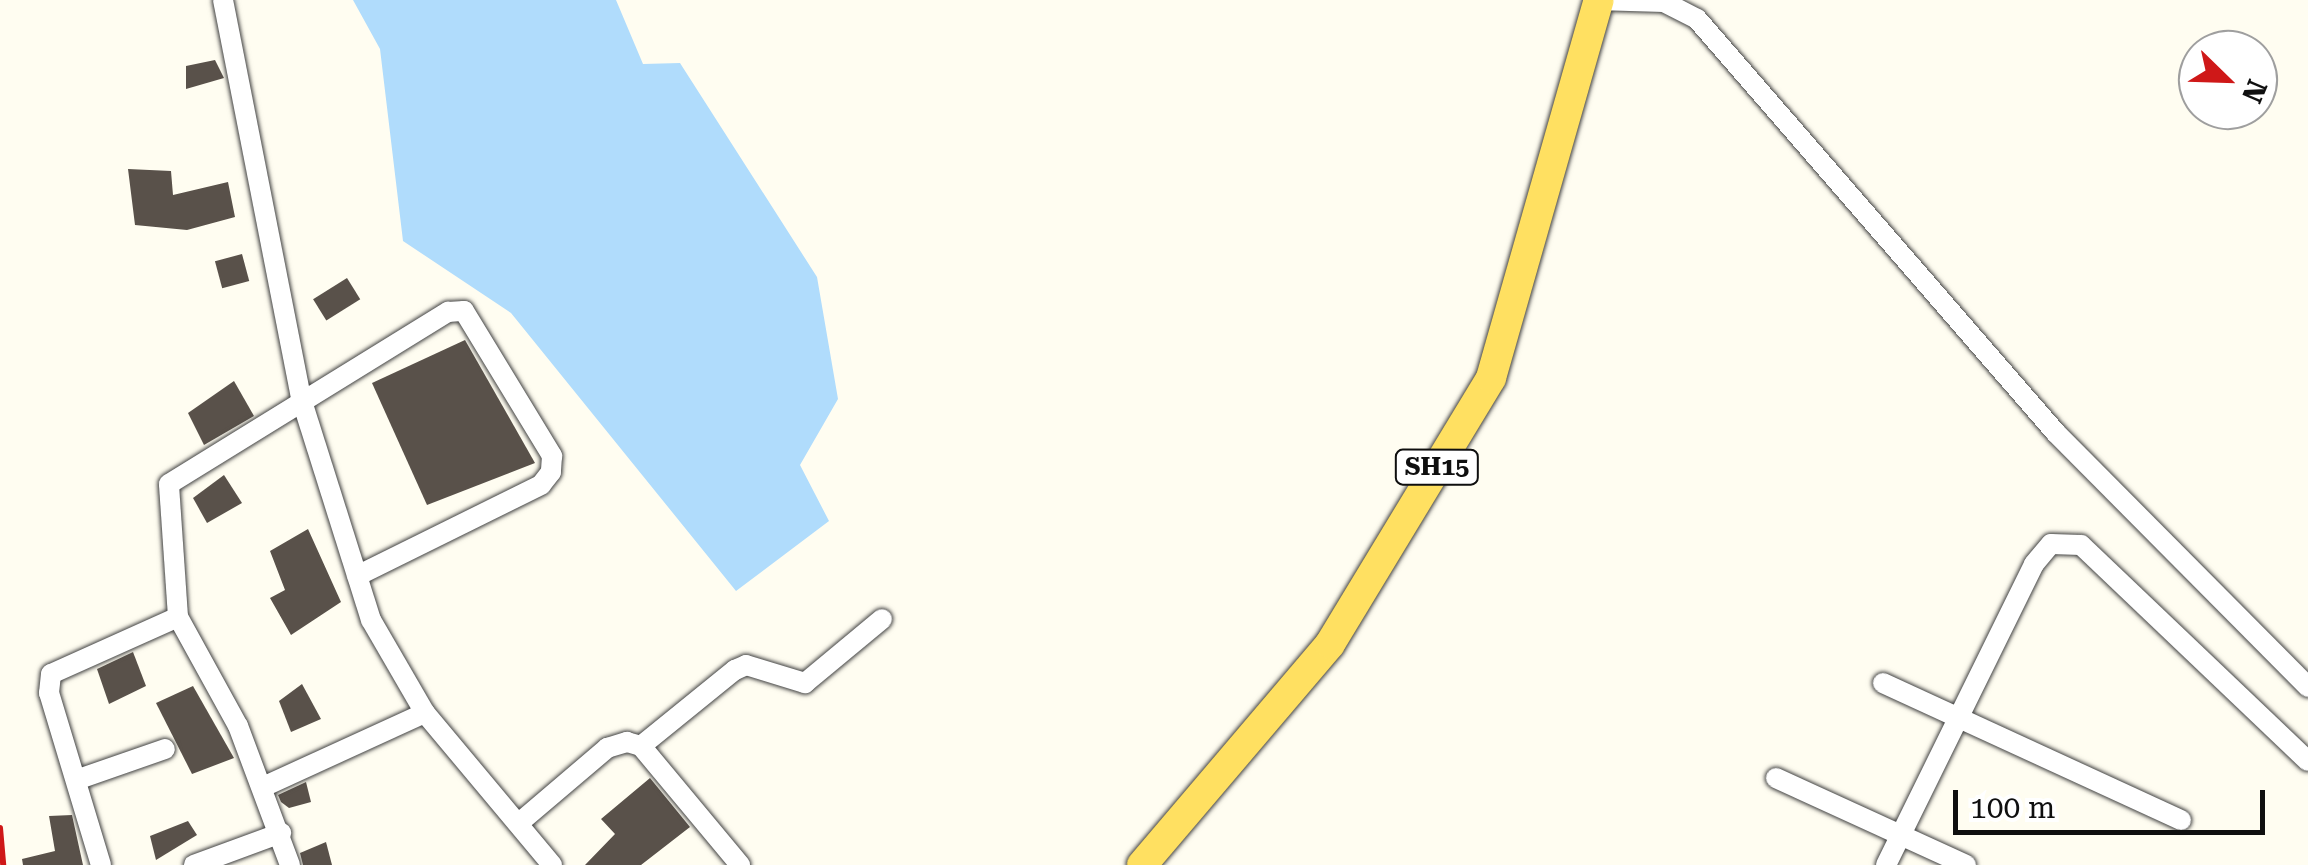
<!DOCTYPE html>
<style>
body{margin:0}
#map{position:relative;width:2308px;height:865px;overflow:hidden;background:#fffdf1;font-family:"Roboto Serif",serif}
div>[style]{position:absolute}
.water>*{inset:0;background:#b0dcfc}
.building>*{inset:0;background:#59514a;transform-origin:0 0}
.roads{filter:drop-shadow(0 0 2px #424242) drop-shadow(0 0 2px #424242)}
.minor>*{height:20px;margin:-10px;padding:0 10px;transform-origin:10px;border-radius:10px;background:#fff}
.primary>*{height:30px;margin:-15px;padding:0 15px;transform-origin:15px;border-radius:15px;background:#ffe061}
.rail>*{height:6px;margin:-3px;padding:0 3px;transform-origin:3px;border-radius:3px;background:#cf1818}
span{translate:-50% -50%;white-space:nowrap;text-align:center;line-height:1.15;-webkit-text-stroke:10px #fff;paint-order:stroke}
.shield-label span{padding:2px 8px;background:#fff;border:2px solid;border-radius:8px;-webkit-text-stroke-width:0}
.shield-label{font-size:25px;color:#0f0f0f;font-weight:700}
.north{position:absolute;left:2178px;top:30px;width:100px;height:100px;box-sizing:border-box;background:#fff;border:2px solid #9f9f9f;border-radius:50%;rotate:113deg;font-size:28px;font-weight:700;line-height:40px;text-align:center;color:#0f0f0f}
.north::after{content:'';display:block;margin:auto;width:35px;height:45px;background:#cf1818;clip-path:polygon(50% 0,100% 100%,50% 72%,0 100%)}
.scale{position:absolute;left:1953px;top:790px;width:312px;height:45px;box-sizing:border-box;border:5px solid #0f0f0f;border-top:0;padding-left:12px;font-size:30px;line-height:35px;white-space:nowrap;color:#0f0f0f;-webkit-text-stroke:8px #fff;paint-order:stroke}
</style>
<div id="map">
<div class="water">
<div style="clip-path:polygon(353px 0,616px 0,643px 64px,680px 63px,817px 277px,838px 399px,800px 465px,829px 521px,736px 591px,511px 313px,403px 241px,380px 49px)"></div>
</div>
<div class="building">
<div style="clip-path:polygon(215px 60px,224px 78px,186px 89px,186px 66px)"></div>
<div style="clip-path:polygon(128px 169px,171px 171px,173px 195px,228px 182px,235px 217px,187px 230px,135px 225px)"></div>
<div style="left:242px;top:254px;width:28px;height:28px;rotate:75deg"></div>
<div style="left:347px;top:278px;width:25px;height:40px;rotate:58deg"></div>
<div style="clip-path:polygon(465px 340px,535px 463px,427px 505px,372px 383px)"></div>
<div style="clip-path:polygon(234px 381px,254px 416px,204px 445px,188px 413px)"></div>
<div style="clip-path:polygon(224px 475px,242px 503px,207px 523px,193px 498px)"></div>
<div style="clip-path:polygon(308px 529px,341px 602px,291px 635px,270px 598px,285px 590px,270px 551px)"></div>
<div style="clip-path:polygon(133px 652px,146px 686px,109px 704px,97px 669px)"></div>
<div style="clip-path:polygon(302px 684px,321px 719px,291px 732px,279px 701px)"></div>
<div style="clip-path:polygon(193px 686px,234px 758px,192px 774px,156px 703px)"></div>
<div style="clip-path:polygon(650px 778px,690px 827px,641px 865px,585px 865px,615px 834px,601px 819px)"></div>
<div style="clip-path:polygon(306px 782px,311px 802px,289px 808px,281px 802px,278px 795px)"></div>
<div style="clip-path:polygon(72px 815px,83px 865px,23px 865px,22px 859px,55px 851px,49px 816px)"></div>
<div style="clip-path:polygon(188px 821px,197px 835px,156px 860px,150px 836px)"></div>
<div style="clip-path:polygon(326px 842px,332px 865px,303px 865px,300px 853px)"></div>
</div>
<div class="roads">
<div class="minor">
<div style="left:223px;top:0;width:406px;rotate:78.9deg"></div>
<div style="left:301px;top:398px;width:233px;rotate:72.5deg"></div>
<div style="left:371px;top:620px;width:108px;rotate:59.9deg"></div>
<div style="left:425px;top:713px;width:198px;rotate:50.1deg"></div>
<div style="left:1596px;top:0;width:68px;rotate:1.7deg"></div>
<div style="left:1664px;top:2px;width:37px;rotate:27deg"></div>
<div style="left:1697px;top:19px;width:548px;rotate:49.07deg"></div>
<div style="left:2056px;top:433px;width:358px;rotate:45.2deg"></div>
<div style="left:1883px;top:683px;width:328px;rotate:24.7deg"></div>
<div style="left:641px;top:746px;width:121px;rotate:-39deg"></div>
<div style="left:735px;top:670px;width:12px;rotate:-24deg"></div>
<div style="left:746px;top:665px;width:62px;rotate:17deg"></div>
<div style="left:805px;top:683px;width:100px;rotate:-39.7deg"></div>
<div style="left:1776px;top:778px;width:209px;rotate:24.6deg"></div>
<div style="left:76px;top:780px;width:94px;rotate:-19.2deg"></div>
<div style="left:263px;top:787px;width:178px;rotate:-24.6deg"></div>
<div style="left:519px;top:823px;width:116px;rotate:-40.4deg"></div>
<div style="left:607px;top:748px;width:21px;rotate:-17deg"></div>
<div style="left:627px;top:742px;width:15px;rotate:16deg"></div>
<div style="left:641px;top:746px;width:155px;rotate:50.2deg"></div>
<div style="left:101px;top:865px;width:180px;rotate:-106.8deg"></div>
<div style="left:49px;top:693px;width:19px;rotate:-84deg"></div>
<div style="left:51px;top:674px;width:139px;rotate:-24.2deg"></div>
<div style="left:194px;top:865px;width:93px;rotate:-20.2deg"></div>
<div style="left:290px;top:865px;width:148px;rotate:-110.5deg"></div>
<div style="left:238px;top:726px;width:124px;rotate:-118.8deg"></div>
<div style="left:178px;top:617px;width:133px;rotate:-93.9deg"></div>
<div style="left:169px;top:484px;width:328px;rotate:-31.7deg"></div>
<div style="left:448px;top:312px;width:16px;rotate:-4deg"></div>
<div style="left:464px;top:311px;width:170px;rotate:58.7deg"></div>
<div style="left:552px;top:456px;width:16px;rotate:94deg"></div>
<div style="left:551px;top:472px;width:16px;rotate:128deg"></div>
<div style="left:541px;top:485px;width:205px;rotate:153.7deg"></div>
<div style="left:1886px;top:865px;width:335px;rotate:-63.8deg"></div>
<div style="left:2034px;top:564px;width:26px;rotate:-50deg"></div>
<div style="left:2051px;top:544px;width:30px;rotate:2deg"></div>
<div style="left:2081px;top:545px;width:313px;rotate:43.6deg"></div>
</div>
<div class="primary">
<div style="left:1142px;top:865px;width:290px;rotate:-49.6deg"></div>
<div style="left:1330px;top:644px;width:311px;rotate:-58.8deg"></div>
<div style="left:1491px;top:378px;width:393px;rotate:-74.1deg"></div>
</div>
</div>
<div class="rail">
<div style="left:0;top:828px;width:37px;rotate:85deg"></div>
</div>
<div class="shield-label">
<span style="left:1437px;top:467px">SH15</span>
</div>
<div class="north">N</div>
<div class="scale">100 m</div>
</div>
